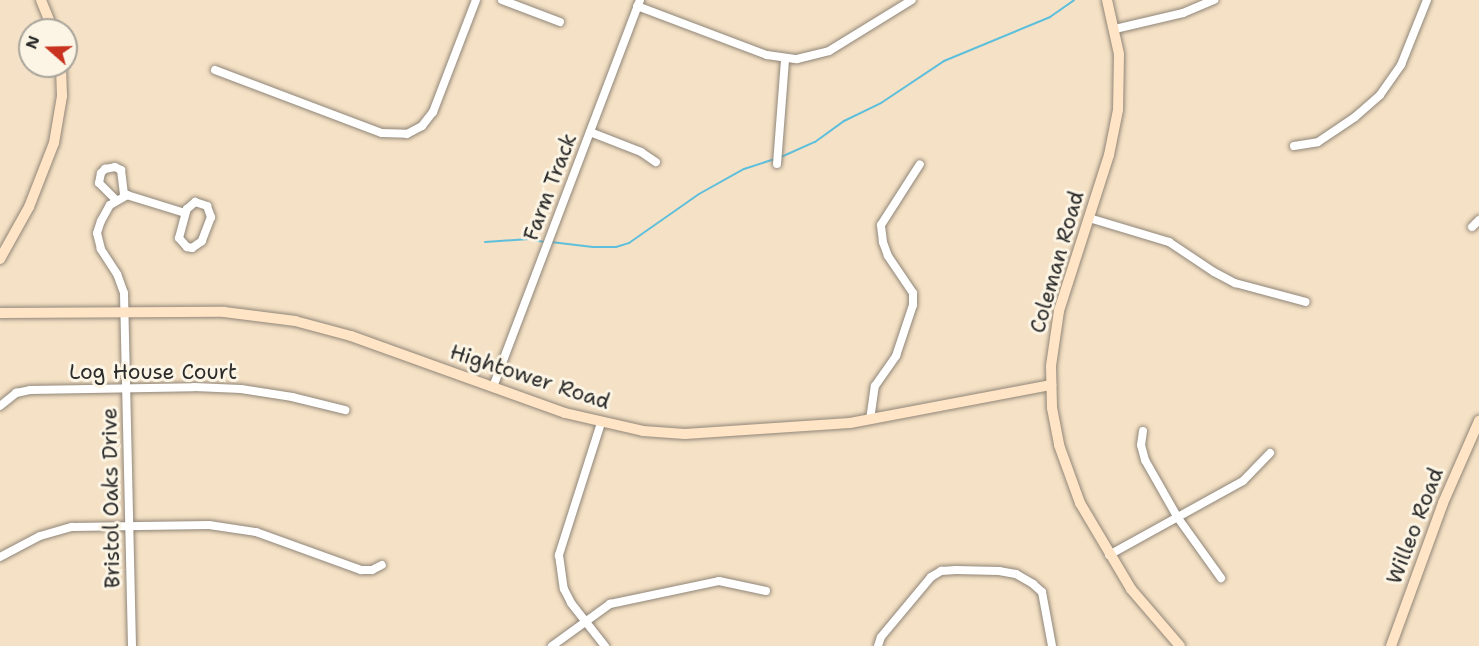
<!DOCTYPE html>
<style>
body{margin:0}
#map{position:relative;width:1479px;height:646px;overflow:hidden;background:#f5e1c5;font-family:"Shantell Sans",sans-serif}
div>[style]{position:absolute}
.stream>*{height:2px;margin:-1px;padding:0 1px;transform-origin:1px;border-radius:1px;background:#5ebfdc}
.roads{filter:drop-shadow(0 0 2px #908678) drop-shadow(0 0 2px #908678)}
.street>*{height:8px;margin:-4px;padding:0 4px;transform-origin:4px;border-radius:4px;background:#fff}
.secondary>*{height:10px;margin:-5px;padding:0 5px;transform-origin:5px;border-radius:5px;background:#ffe4c6}
span{translate:-50% -50%;white-space:nowrap;text-align:center;line-height:1.15;-webkit-text-stroke:6px #fcf5e5;paint-order:stroke}
.street-label{font-size:21px;color:#2b2b2b}
.north{position:absolute;left:18px;top:18px;width:60px;height:60px;box-sizing:border-box;background:#fcf5e5;border:2px solid #a8a49b;border-radius:50%;rotate:290deg;font-size:16px;font-weight:700;line-height:24px;text-align:center;color:#2b2b2b}
.north::after{content:'';display:block;margin:auto;width:21px;height:27px;background:#c8321e;clip-path:polygon(50% 0,100% 100%,50% 72%,0 100%)}
</style>
<div id="map">
<div class="stream">
<div style="left:781px;top:157px;width:37px;rotate:-24deg"></div>
<div style="left:815px;top:142px;width:36px;rotate:-36deg"></div>
<div style="left:844px;top:121px;width:41px;rotate:-25.9deg"></div>
<div style="left:881px;top:103px;width:76px;rotate:-33.7deg"></div>
<div style="left:944px;top:61px;width:115px;rotate:-22.5deg"></div>
<div style="left:1050px;top:17px;width:29px;rotate:-35deg"></div>
<div style="left:485px;top:242px;width:44px;rotate:-3.9deg"></div>
<div style="left:529px;top:239px;width:16px;rotate:11deg"></div>
<div style="left:551px;top:242px;width:42px;rotate:6.8deg"></div>
<div style="left:593px;top:247px;width:23px"></div>
<div style="left:616px;top:247px;width:14px;rotate:-17deg"></div>
<div style="left:629px;top:243px;width:85px;rotate:-35deg"></div>
<div style="left:699px;top:194px;width:51px;rotate:-29.1deg"></div>
<div style="left:744px;top:169px;width:33px;rotate:-18deg"></div>
</div>
<div class="roads">
<div class="street">
<div style="left:502px;top:0;width:62px;rotate:20.8deg"></div>
<div style="left:637px;top:6px;width:139px;rotate:20.7deg"></div>
<div style="left:767px;top:55px;width:30px;rotate:8deg"></div>
<div style="left:797px;top:59px;width:33px;rotate:-14deg"></div>
<div style="left:829px;top:51px;width:97px;rotate:-31.6deg"></div>
<div style="left:1115px;top:29px;width:70px;rotate:-13.2deg"></div>
<div style="left:1183px;top:13px;width:34px;rotate:-23deg"></div>
<div style="left:215px;top:70px;width:178px;rotate:20.7deg"></div>
<div style="left:382px;top:133px;width:25px;rotate:2deg"></div>
<div style="left:407px;top:134px;width:17px;rotate:-28deg"></div>
<div style="left:422px;top:126px;width:18px;rotate:-52deg"></div>
<div style="left:433px;top:112px;width:120px;rotate:-69deg"></div>
<div style="left:590px;top:132px;width:55px;rotate:21.4deg"></div>
<div style="left:641px;top:152px;width:18px;rotate:34deg"></div>
<div style="left:1294px;top:146px;width:24px;rotate:-9deg"></div>
<div style="left:1318px;top:142px;width:45px;rotate:-34deg"></div>
<div style="left:1355px;top:117px;width:33px;rotate:-41deg"></div>
<div style="left:1380px;top:95px;width:37px;rotate:-55deg"></div>
<div style="left:1401px;top:65px;width:70px;rotate:-68.2deg"></div>
<div style="left:777px;top:164px;width:105px;rotate:-85.6deg"></div>
<div style="left:116px;top:200px;width:24px;rotate:-135deg"></div>
<div style="left:99px;top:183px;width:10px;rotate:-79deg"></div>
<div style="left:101px;top:173px;width:6px;rotate:-45deg"></div>
<div style="left:105px;top:169px;width:10px;rotate:-11deg"></div>
<div style="left:115px;top:167px;width:7px;rotate:27deg"></div>
<div style="left:121px;top:170px;width:25px;rotate:83deg"></div>
<div style="left:195px;top:202px;width:13px;rotate:18deg"></div>
<div style="left:207px;top:206px;width:12px;rotate:70deg"></div>
<div style="left:211px;top:217px;width:26px;rotate:111deg"></div>
<div style="left:202px;top:241px;width:12px;rotate:145deg"></div>
<div style="left:192px;top:248px;width:5px;rotate:-169deg"></div>
<div style="left:187px;top:247px;width:12px;rotate:-132deg"></div>
<div style="left:179px;top:238px;width:30px;rotate:-75deg"></div>
<div style="left:187px;top:209px;width:11px;rotate:-41deg"></div>
<div style="left:1089px;top:218px;width:84px;rotate:16.7deg"></div>
<div style="left:1169px;top:242px;width:54px;rotate:33.7deg"></div>
<div style="left:1214px;top:272px;width:24px;rotate:28deg"></div>
<div style="left:1235px;top:283px;width:73px;rotate:15deg"></div>
<div style="left:1472px;top:227px;width:10px;rotate:-45deg"></div>
<div style="left:493px;top:387px;width:414px;rotate:-69.2deg"></div>
<div style="left:0;top:406px;width:21px;rotate:-39deg"></div>
<div style="left:16px;top:393px;width:14px;rotate:-12deg"></div>
<div style="left:30px;top:390px;width:164px;rotate:-1deg"></div>
<div style="left:194px;top:387px;width:47px;rotate:2.4deg"></div>
<div style="left:241px;top:389px;width:52px;rotate:8.9deg"></div>
<div style="left:292px;top:397px;width:55px;rotate:13.8deg"></div>
<div style="left:870px;top:420px;width:34px;rotate:-82deg"></div>
<div style="left:875px;top:386px;width:37px;rotate:-55deg"></div>
<div style="left:896px;top:356px;width:54px;rotate:-71.6deg"></div>
<div style="left:913px;top:305px;width:12px;rotate:-90deg"></div>
<div style="left:913px;top:293px;width:45px;rotate:-124deg"></div>
<div style="left:888px;top:256px;width:15px;rotate:-110deg"></div>
<div style="left:883px;top:242px;width:17px;rotate:-97deg"></div>
<div style="left:881px;top:225px;width:72px;rotate:-57.4deg"></div>
<div style="left:601px;top:423px;width:139px;rotate:107.7deg"></div>
<div style="left:559px;top:555px;width:34px;rotate:82deg"></div>
<div style="left:564px;top:589px;width:16px;rotate:63deg"></div>
<div style="left:571px;top:603px;width:55px;rotate:51.7deg"></div>
<div style="left:1143px;top:431px;width:14px;rotate:98deg"></div>
<div style="left:1141px;top:445px;width:16px;rotate:75deg"></div>
<div style="left:1145px;top:460px;width:67px;rotate:60.4deg"></div>
<div style="left:1178px;top:518px;width:74px;rotate:54.4deg"></div>
<div style="left:1109px;top:555px;width:153px;rotate:-28.9deg"></div>
<div style="left:1243px;top:481px;width:39px;rotate:-46deg"></div>
<div style="left:0;top:557px;width:45px;rotate:-27.7deg"></div>
<div style="left:40px;top:536px;width:33px;rotate:-16deg"></div>
<div style="left:72px;top:527px;width:137px;rotate:-0.8deg"></div>
<div style="left:209px;top:525px;width:48px;rotate:8.5deg"></div>
<div style="left:256px;top:532px;width:112px;rotate:19.9deg"></div>
<div style="left:361px;top:570px;width:11px"></div>
<div style="left:372px;top:570px;width:11px;rotate:-27deg"></div>
<div style="left:132px;top:646px;width:353px;rotate:-91.3deg"></div>
<div style="left:124px;top:293px;width:20px;rotate:-110deg"></div>
<div style="left:117px;top:274px;width:30px;rotate:-123deg"></div>
<div style="left:101px;top:249px;width:16px;rotate:-104deg"></div>
<div style="left:97px;top:233px;width:13px;rotate:-72deg"></div>
<div style="left:101px;top:221px;width:18px;rotate:-61deg"></div>
<div style="left:110px;top:205px;width:20px;rotate:-30deg"></div>
<div style="left:127px;top:195px;width:61px;rotate:17.2deg"></div>
<div style="left:552px;top:646px;width:72px;rotate:-35.9deg"></div>
<div style="left:610px;top:604px;width:111px;rotate:-11.9deg"></div>
<div style="left:719px;top:581px;width:48px;rotate:12deg"></div>
<div style="left:878px;top:646px;width:9px;rotate:-72deg"></div>
<div style="left:881px;top:637px;width:78px;rotate:-50.2deg"></div>
<div style="left:931px;top:577px;width:12px;rotate:-31deg"></div>
<div style="left:941px;top:571px;width:15px;rotate:-4deg"></div>
<div style="left:956px;top:570px;width:43px;rotate:1.3deg"></div>
<div style="left:999px;top:571px;width:17px;rotate:10deg"></div>
<div style="left:1016px;top:574px;width:20px;rotate:30deg"></div>
<div style="left:1033px;top:584px;width:12px;rotate:42deg"></div>
<div style="left:1042px;top:592px;width:55px;rotate:79.5deg"></div>
</div>
<div class="secondary">
<div style="left:41px;top:0;width:32px;rotate:68deg"></div>
<div style="left:1107px;top:0;width:55px;rotate:77.5deg"></div>
<div style="left:1119px;top:54px;width:56px;rotate:91deg"></div>
<div style="left:1118px;top:110px;width:46px;rotate:101.3deg"></div>
<div style="left:1109px;top:155px;width:164px;rotate:107.8deg"></div>
<div style="left:1059px;top:311px;width:56px;rotate:98.3deg"></div>
<div style="left:1051px;top:366px;width:42px;rotate:88.6deg"></div>
<div style="left:1052px;top:408px;width:38px;rotate:79deg"></div>
<div style="left:1059px;top:445px;width:62px;rotate:70.1deg"></div>
<div style="left:1080px;top:503px;width:100px;rotate:59.3deg"></div>
<div style="left:1131px;top:589px;width:75px;rotate:49.3deg"></div>
<div style="left:0;top:259px;width:60px;rotate:-60.9deg"></div>
<div style="left:29px;top:207px;width:69px;rotate:-68.7deg"></div>
<div style="left:54px;top:143px;width:48px;rotate:-80.3deg"></div>
<div style="left:62px;top:96px;width:30px;rotate:-92deg"></div>
<div style="left:0;top:313px;width:224px;rotate:-0.3deg"></div>
<div style="left:224px;top:312px;width:72px;rotate:7.2deg"></div>
<div style="left:295px;top:321px;width:58px;rotate:15deg"></div>
<div style="left:351px;top:336px;width:227px;rotate:19.8deg"></div>
<div style="left:565px;top:413px;width:80px;rotate:13deg"></div>
<div style="left:643px;top:431px;width:42px;rotate:4.1deg"></div>
<div style="left:685px;top:434px;width:165px;rotate:-3.8deg"></div>
<div style="left:850px;top:423px;width:205px;rotate:-10.7deg"></div>
<div style="left:1391px;top:646px;width:152px;rotate:-70deg"></div>
<div style="left:1443px;top:503px;width:90px;rotate:-66.3deg"></div>
</div>
</div>
<div class="street-label">
<span style="left:550px;top:187px;rotate:-69deg">Farm Track</span>
<span style="left:1057px;top:262px;rotate:-74deg">Coleman Road</span>
<span style="left:153px;top:372px">Log House Court</span>
<span style="left:530px;top:377px;rotate:18deg">Hightower Road</span>
<span style="left:111px;top:498px;rotate:-91deg">Bristol Oaks Drive</span>
<span style="left:1415px;top:526px;rotate:-69deg">Willeo Road</span>
</div>
<div class="north">N</div>
</div>
